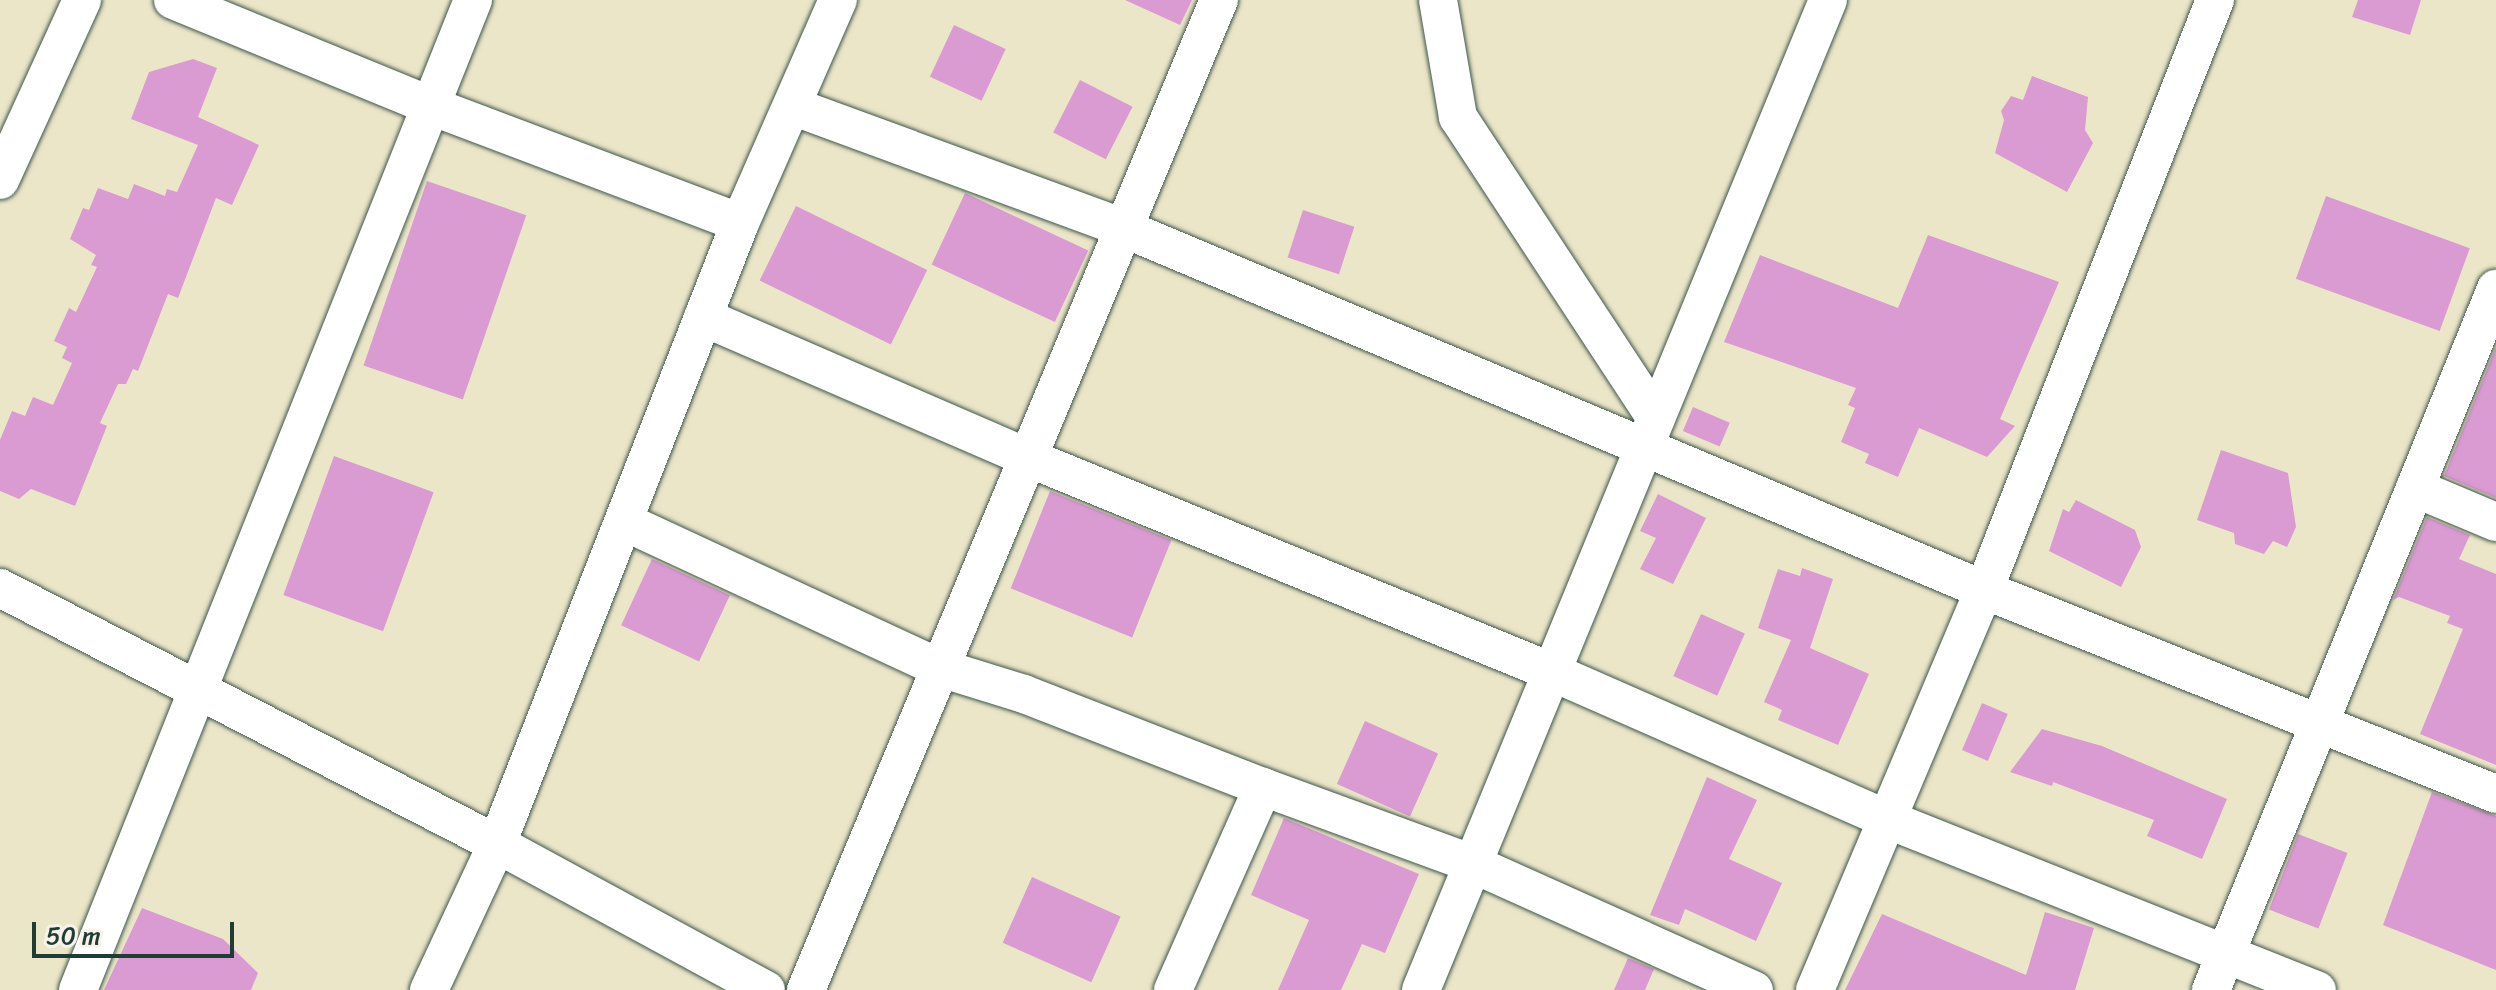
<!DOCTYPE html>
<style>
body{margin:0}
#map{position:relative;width:2496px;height:990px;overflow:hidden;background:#ece6c9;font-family:Sriracha,sans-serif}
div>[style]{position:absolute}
.building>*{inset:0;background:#da9bd2;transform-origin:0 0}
.roads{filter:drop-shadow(0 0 2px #3e564a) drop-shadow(0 0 2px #3e564a)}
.minor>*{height:38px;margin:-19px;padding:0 19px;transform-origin:19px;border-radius:19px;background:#fff}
span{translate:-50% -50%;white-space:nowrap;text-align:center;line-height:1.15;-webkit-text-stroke:8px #f7f3e8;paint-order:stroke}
.scale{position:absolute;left:32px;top:922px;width:202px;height:36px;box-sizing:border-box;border:4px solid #1f3d34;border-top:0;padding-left:10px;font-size:24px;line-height:28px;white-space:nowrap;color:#1f3d34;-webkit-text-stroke:6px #f7f3e8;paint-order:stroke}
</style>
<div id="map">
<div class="building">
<div style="clip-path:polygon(1125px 0,1192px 0,1180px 25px)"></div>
<div style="clip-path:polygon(2358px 0,2421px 0,2410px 35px,2352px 17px)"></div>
<div style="left:954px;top:25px;width:57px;height:57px;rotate:25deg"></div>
<div style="clip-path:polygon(193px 59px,217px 68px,198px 117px,259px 145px,232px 205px,216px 198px,178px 298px,168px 294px,138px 371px,133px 369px,126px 384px,118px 384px,100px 423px,107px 426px,75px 506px,31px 489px,19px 499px,0 491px,0 440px,12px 411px,25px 416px,33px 397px,53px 405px,72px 363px,62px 358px,67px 347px,54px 341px,69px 308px,76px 312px,97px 267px,91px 265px,96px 255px,70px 239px,83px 208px,89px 210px,98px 188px,128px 199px,134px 184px,165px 196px,167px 189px,177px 192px,198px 145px,131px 119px,149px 72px)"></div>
<div style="clip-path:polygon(2032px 76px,2088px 97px,2085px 130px,2093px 143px,2067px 192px,1995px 153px,2004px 120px,2001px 111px,2011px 96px,2023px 100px)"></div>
<div style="left:1080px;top:80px;width:59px;height:59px;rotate:27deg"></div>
<div style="left:427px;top:181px;width:105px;height:195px;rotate:19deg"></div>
<div style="left:965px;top:193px;width:136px;height:79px;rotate:25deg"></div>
<div style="left:2326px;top:196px;width:153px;height:88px;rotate:20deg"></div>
<div style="left:796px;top:206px;width:146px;height:83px;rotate:26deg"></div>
<div style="left:1303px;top:210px;width:54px;height:50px;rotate:18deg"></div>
<div style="clip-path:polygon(1928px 235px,2059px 282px,2000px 419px,2015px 426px,1987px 457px,1919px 428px,1898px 477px,1865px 463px,1869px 454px,1841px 442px,1855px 408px,1848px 405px,1856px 388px,1724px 342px,1760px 255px,1898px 308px)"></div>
<div style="clip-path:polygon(2496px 347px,2496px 498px,2444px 476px)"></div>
<div style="left:1693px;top:407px;width:40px;height:26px;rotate:23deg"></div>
<div style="clip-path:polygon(2221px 450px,2288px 473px,2296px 527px,2287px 547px,2273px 541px,2264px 554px,2235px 544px,2234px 533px,2197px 520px)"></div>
<div style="left:334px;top:456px;width:106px;height:148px;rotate:20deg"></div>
<div style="left:1050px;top:491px;width:131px;height:105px;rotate:22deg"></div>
<div style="clip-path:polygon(1658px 494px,1706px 518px,1673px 584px,1640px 569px,1656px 538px,1640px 531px)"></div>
<div style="clip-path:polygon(2076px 500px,2135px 530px,2141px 547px,2121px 587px,2049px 551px,2063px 509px,2069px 512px)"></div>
<div style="clip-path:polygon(2427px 517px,2470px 535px,2459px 559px,2496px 574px,2496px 765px,2420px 734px,2463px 629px,2447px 623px,2450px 616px,2399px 597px,2393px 600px)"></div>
<div style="left:652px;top:559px;width:86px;height:73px;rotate:25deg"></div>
<div style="clip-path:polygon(1802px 568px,1833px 579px,1810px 648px,1869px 674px,1838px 745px,1778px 720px,1782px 710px,1764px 702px,1791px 640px,1758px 628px,1778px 569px,1800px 576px)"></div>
<div style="left:1701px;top:614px;width:48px;height:68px;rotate:24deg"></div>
<div style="left:1982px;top:703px;width:28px;height:51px;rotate:23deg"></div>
<div style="left:1365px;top:721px;width:80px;height:69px;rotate:24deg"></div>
<div style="clip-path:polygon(2042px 729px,2102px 746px,2227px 799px,2202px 859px,2147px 836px,2154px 820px,2053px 782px,2052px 786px,2010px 772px)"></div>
<div style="clip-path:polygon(1707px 777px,1757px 800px,1729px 859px,1782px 883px,1756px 941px,1685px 909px,1679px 925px,1650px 915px)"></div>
<div style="clip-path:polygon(2432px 792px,2496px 816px,2496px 970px,2383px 925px)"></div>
<div style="clip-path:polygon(1284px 818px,1419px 874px,1385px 953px,1362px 944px,1341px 990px,1278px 990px,1309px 920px,1251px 895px)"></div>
<div style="left:2298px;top:834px;width:53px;height:81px;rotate:21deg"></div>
<div style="left:1032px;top:877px;width:97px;height:72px;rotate:24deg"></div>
<div style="clip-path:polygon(142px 908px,223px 939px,258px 973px,251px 990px,104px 990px)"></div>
<div style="clip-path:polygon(2045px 912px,2094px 928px,2075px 990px,1845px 990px,1882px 914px,2026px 975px)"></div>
<div style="clip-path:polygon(1628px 958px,1654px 969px,1645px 990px,1614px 990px)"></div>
</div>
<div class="roads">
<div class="minor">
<div style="left:173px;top:0;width:279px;rotate:22.3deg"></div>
<div style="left:431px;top:106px;width:330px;rotate:20.7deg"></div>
<div style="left:1438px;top:0;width:119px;rotate:80.3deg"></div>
<div style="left:1458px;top:117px;width:360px;rotate:56.7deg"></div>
<div style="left:792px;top:106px;width:353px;rotate:20.2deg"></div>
<div style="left:1123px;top:228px;width:934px;rotate:22.8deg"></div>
<div style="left:1984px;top:590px;width:551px;rotate:21.72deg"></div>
<div style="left:0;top:180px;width:198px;rotate:-65.5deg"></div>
<div style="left:703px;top:317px;width:352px;rotate:23.4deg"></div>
<div style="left:1026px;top:457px;width:568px;rotate:22.23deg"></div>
<div style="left:1552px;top:672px;width:363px;rotate:23.7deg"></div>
<div style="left:1884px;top:818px;width:466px;rotate:21.7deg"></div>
<div style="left:2415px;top:488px;width:88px;rotate:22.8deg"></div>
<div style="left:625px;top:522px;width:347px;rotate:24.9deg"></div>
<div style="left:940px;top:668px;width:88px;rotate:17.2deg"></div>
<div style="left:1024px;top:694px;width:256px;rotate:21.3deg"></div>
<div style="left:0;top:588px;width:559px;rotate:27.25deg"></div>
<div style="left:497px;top:844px;width:306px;rotate:28.5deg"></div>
<div style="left:78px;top:990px;width:1066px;rotate:-68.25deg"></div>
<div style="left:429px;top:990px;width:161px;rotate:-65deg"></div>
<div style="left:497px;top:844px;width:667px;rotate:-68.63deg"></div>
<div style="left:740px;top:223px;width:244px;rotate:-66.3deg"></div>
<div style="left:806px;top:990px;width:1073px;rotate:-67.36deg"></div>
<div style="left:1173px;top:990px;width:222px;rotate:-66.1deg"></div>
<div style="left:1263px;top:787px;width:224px;rotate:20.1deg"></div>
<div style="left:1473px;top:864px;width:308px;rotate:24.2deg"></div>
<div style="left:1421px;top:990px;width:1070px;rotate:-67.65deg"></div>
<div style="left:1815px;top:990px;width:434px;rotate:-67.1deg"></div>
<div style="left:1984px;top:590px;width:634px;rotate:-68.62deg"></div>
<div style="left:2211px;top:990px;width:757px;rotate:-67.88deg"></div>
</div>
</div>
<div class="scale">50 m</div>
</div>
